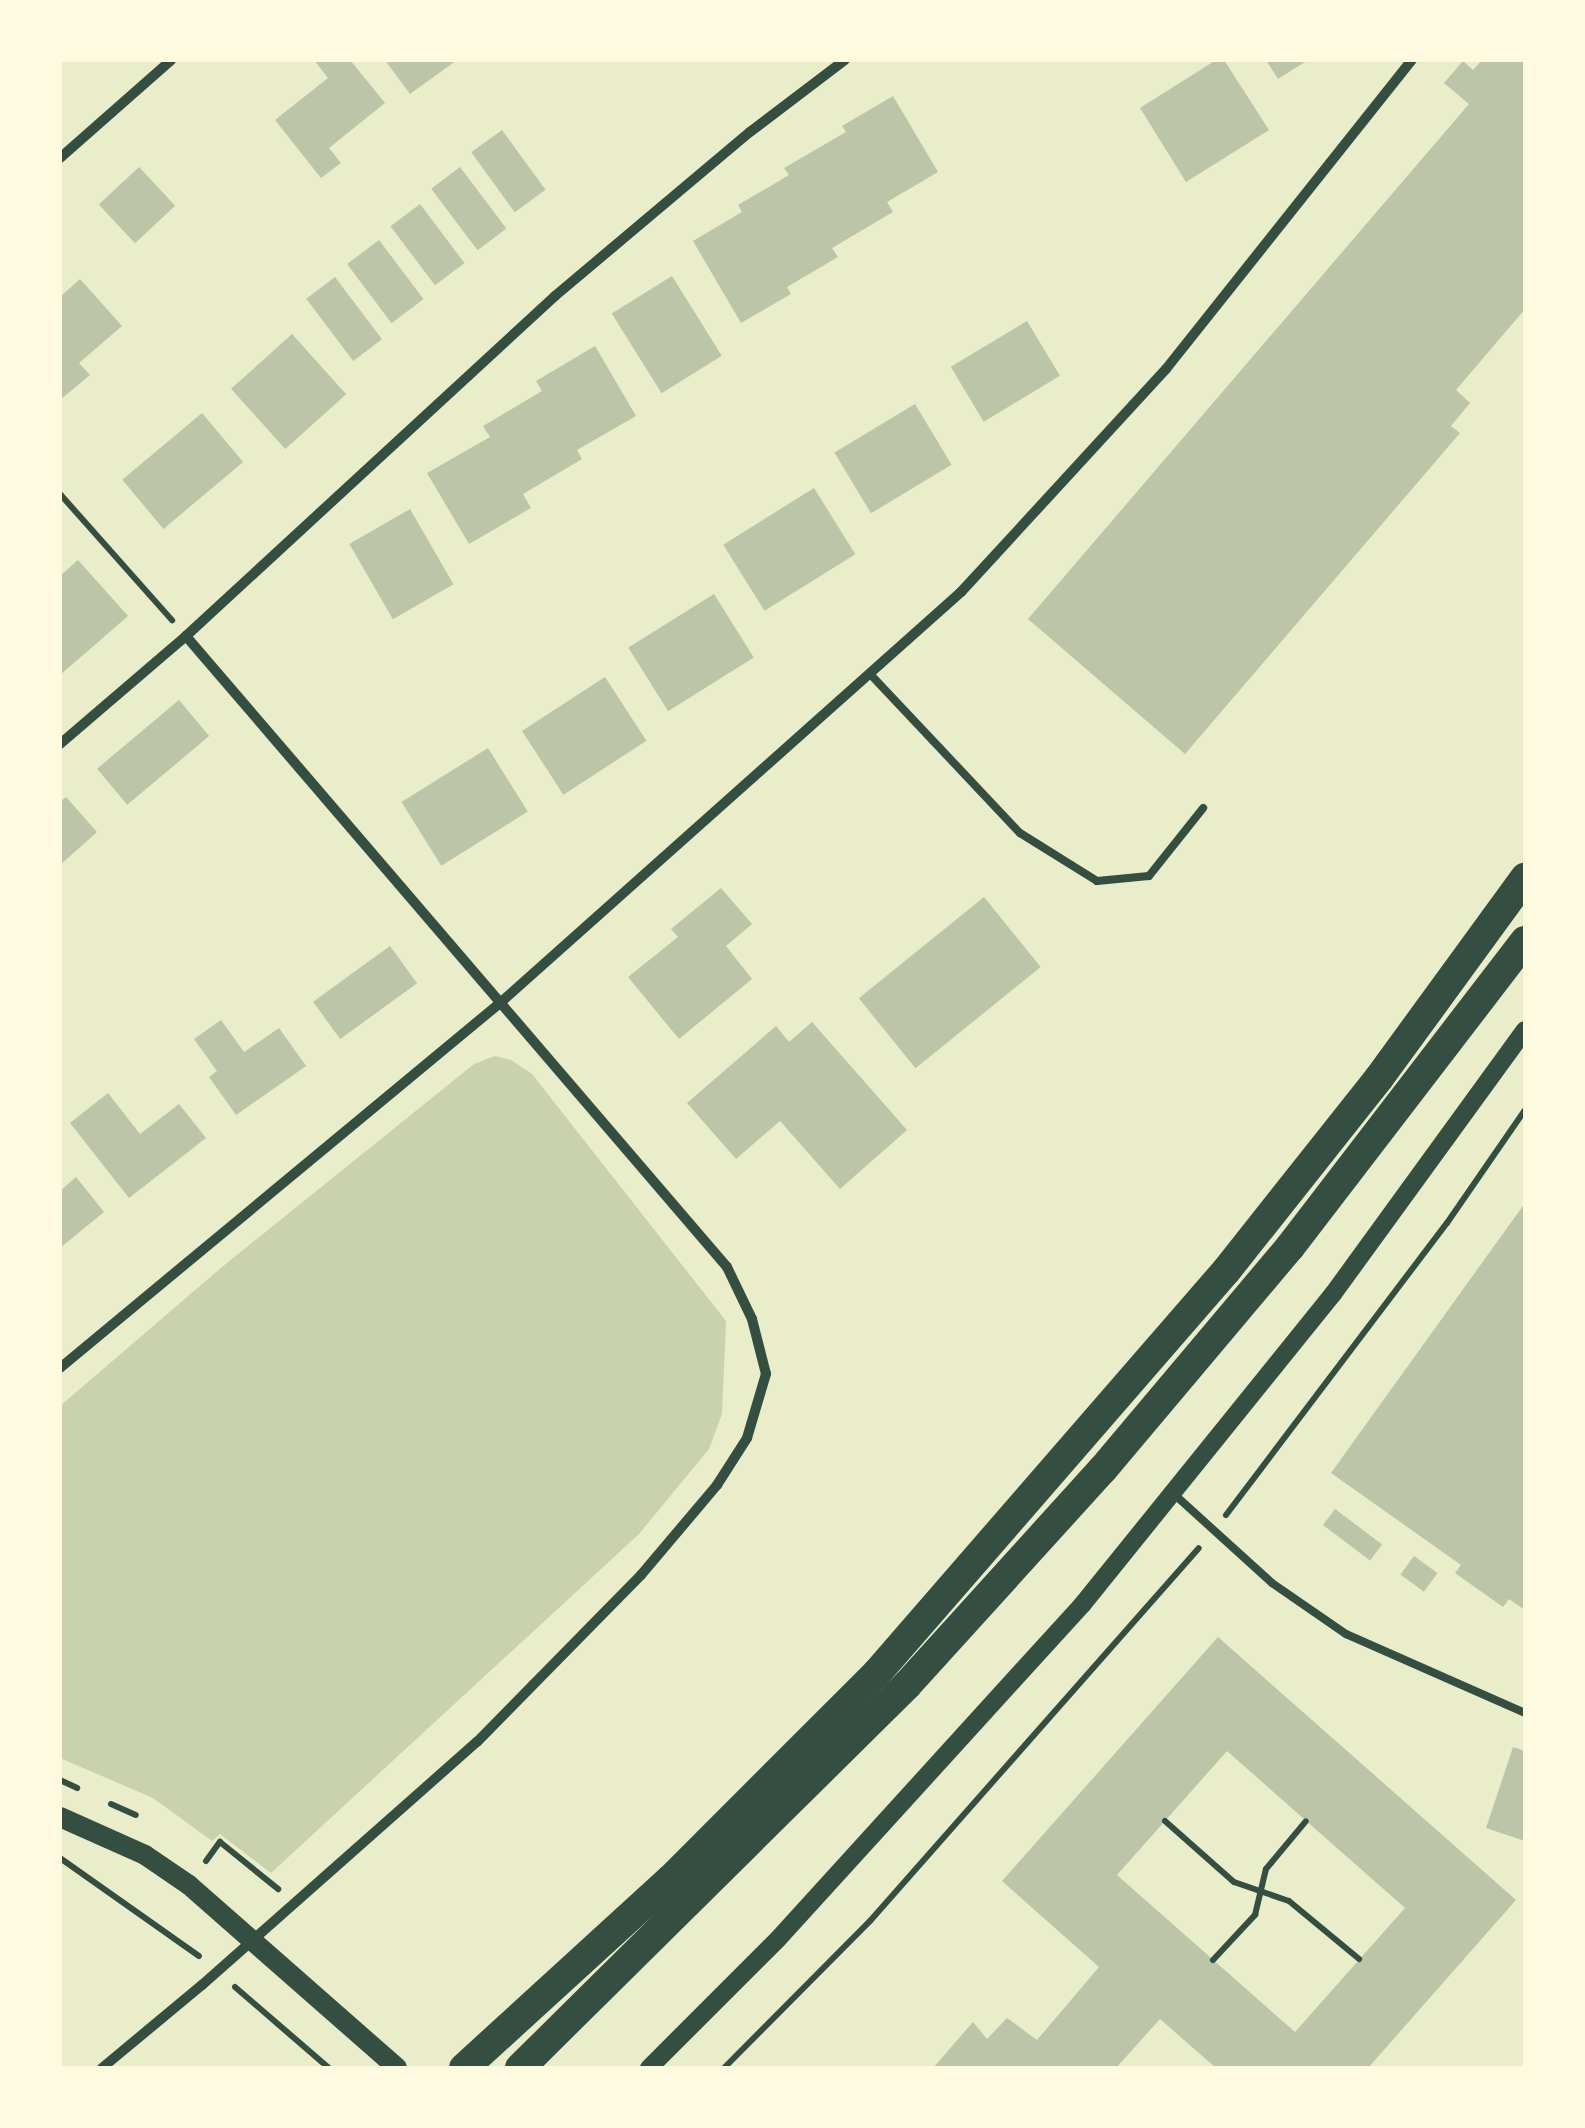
<!DOCTYPE html>
<style>
body{margin:0}
#map{position:relative;width:1585px;height:2128px;overflow:hidden;background:#e9edc9;font-family:"Asap Condensed",sans-serif}
div>[style]{position:absolute}
.green>*{inset:0;background:#cad2ad}
.building>*{inset:0;background:#bcc5a7;transform-origin:0 0}
.path>*{height:6px;margin:-3px;padding:0 3px;transform-origin:3px;border-radius:3px;background:#344e41}
.service>*{height:8px;margin:-4px;padding:0 4px;transform-origin:4px;border-radius:4px;background:#344e41}
.minor>*{height:10px;margin:-5px;padding:0 5px;transform-origin:5px;border-radius:5px;background:#344e41}
.tertiary>*{height:18px;margin:-9px;padding:0 9px;transform-origin:9px;border-radius:9px;background:#344e41}
.secondary>*{height:20px;margin:-10px;padding:0 10px;transform-origin:10px;border-radius:10px;background:#344e41}
.motorway>*{height:30px;margin:-15px;padding:0 15px;transform-origin:15px;border-radius:15px;background:#344e41}
span{translate:-50% -50%;white-space:nowrap;text-align:center;line-height:1.15;-webkit-text-stroke:9px #fefae0;paint-order:stroke}
.frame{position:absolute;inset:0;border:62px solid #fefae0;pointer-events:none}
</style>
<div id="map">
<div class="green">
<div style="clip-path:polygon(495px 1056px,511px 1060px,532px 1074px,726px 1321px,722px 1414px,709px 1449px,639px 1534px,271px 1873px,220px 1834px,212px 1841px,153px 1798px,60px 1758px,60px 1406px,222px 1267px,474px 1064px)"></div>
</div>
<div class="building">
<div style="clip-path:polygon(314px 60px,350px 60px,385px 103px,329px 148px,341px 163px,321px 178px,275px 120px,328px 78px)"></div>
<div style="clip-path:polygon(385px 60px,457px 60px,410px 94px)"></div>
<div style="clip-path:polygon(1216px 60px,1224px 60px,1269px 130px,1186px 182px,1140px 108px)"></div>
<div style="clip-path:polygon(1266px 60px,1308px 60px,1278px 79px)"></div>
<div style="clip-path:polygon(1482px 60px,1525px 60px,1525px 309px,1456px 390px,1470px 403px,1451px 426px,1460px 433px,1185px 754px,1028px 619px,1469px 104px,1444px 83px,1463px 61px,1473px 70px)"></div>
<div style="clip-path:polygon(893px 96px,938px 172px,887px 202px,893px 212px,832px 248px,838px 257px,787px 287px,791px 294px,741px 323px,693px 241px,742px 212px,738px 205px,789px 175px,784px 168px,846px 132px,842px 126px)"></div>
<div style="left:502px;top:130px;width:74px;height:38px;rotate:54deg"></div>
<div style="left:139px;top:167px;width:53px;height:55px;rotate:47deg"></div>
<div style="left:460px;top:167px;width:77px;height:36px;rotate:53deg"></div>
<div style="left:420px;top:204px;width:74px;height:37px;rotate:53deg"></div>
<div style="left:379px;top:240px;width:74px;height:40px;rotate:53deg"></div>
<div style="left:672px;top:276px;width:94px;height:71px;rotate:58deg"></div>
<div style="left:335px;top:277px;width:78px;height:36px;rotate:53deg"></div>
<div style="clip-path:polygon(80px 279px,122px 326px,79px 363px,90px 375px,60px 400px,60px 297px)"></div>
<div style="left:1027px;top:321px;width:64px;height:89px;rotate:59deg"></div>
<div style="left:292px;top:334px;width:81px;height:82px;rotate:48deg"></div>
<div style="clip-path:polygon(595px 346px,636px 416px,577px 450px,582px 459px,523px 494px,531px 508px,469px 544px,427px 473px,490px 437px,483px 426px,542px 391px,536px 381px)"></div>
<div style="left:915px;top:404px;width:71px;height:94px;rotate:59deg"></div>
<div style="left:202px;top:413px;width:64px;height:104px;rotate:50deg"></div>
<div style="left:814px;top:488px;width:78px;height:107px;rotate:58deg"></div>
<div style="left:410px;top:509px;width:87px;height:70px;rotate:60deg"></div>
<div style="clip-path:polygon(78px 560px,128px 616px,60px 675px,60px 576px)"></div>
<div style="left:714px;top:594px;width:75px;height:101px;rotate:58deg"></div>
<div style="left:605px;top:677px;width:76px;height:99px;rotate:57deg"></div>
<div style="left:179px;top:700px;width:47px;height:107px;rotate:50deg"></div>
<div style="left:488px;top:748px;width:75px;height:102px;rotate:58deg"></div>
<div style="clip-path:polygon(66px 797px,97px 832px,60px 865px,60px 802px)"></div>
<div style="clip-path:polygon(721px 888px,752px 924px,726px 946px,752px 979px,679px 1039px,628px 977px,678px 937px,671px 929px)"></div>
<div style="left:984px;top:897px;width:90px;height:161px;rotate:51deg"></div>
<div style="left:390px;top:946px;width:46px;height:95px;rotate:54deg"></div>
<div style="clip-path:polygon(221px 1020px,244px 1052px,279px 1028px,306px 1066px,236px 1115px,209px 1077px,217px 1071px,194px 1039px)"></div>
<div style="clip-path:polygon(812px 1022px,907px 1130px,840px 1189px,780px 1121px,736px 1159px,687px 1103px,776px 1026px,789px 1042px)"></div>
<div style="clip-path:polygon(108px 1093px,140px 1134px,179px 1104px,206px 1138px,129px 1198px,70px 1123px)"></div>
<div style="clip-path:polygon(76px 1177px,104px 1212px,60px 1248px,60px 1191px)"></div>
<div style="clip-path:polygon(1525px 1203px,1525px 1610px,1509px 1599px,1503px 1607px,1455px 1573px,1461px 1565px,1331px 1473px)"></div>
<div style="left:1335px;top:1509px;width:59px;height:20px;rotate:37deg"></div>
<div style="left:1414px;top:1556px;width:29px;height:23px;rotate:36deg"></div>
<div style="clip-path:polygon(evenodd,1218px 1637px,1516px 1900px,1368px 2068px,1216px 2068px,1160px 2019px,1116px 2068px,933px 2068px,973px 2022px,987px 2039px,1007px 2018px,1037px 2040px,1099px 1967px,1002px 1881px,1218px 1637px,1227px 1751px,1405px 1908px,1295px 2032px,1117px 1875px,1227px 1751px)"></div>
<div style="clip-path:polygon(1513px 1747px,1525px 1751px,1525px 1841px,1486px 1828px)"></div>
</div>
<div class="path">
<div style="left:60px;top:494px;width:169px;rotate:48.4deg"></div>
<div style="left:1226px;top:1515px;width:366px;rotate:-52.9deg"></div>
<div style="left:1447px;top:1223px;width:137px;rotate:-55.4deg"></div>
<div style="left:60px;top:1780px;width:19px;rotate:25deg"></div>
<div style="left:111px;top:1804px;width:27px;rotate:24deg"></div>
<div style="left:1165px;top:1821px;width:92px;rotate:41.5deg"></div>
<div style="left:1234px;top:1882px;width:58px;rotate:19.1deg"></div>
<div style="left:1289px;top:1901px;width:91px;rotate:39.6deg"></div>
<div style="left:60px;top:1858px;width:170px;rotate:35.2deg"></div>
<div style="left:206px;top:1861px;width:24px;rotate:-54deg"></div>
<div style="left:220px;top:1842px;width:75px;rotate:39deg"></div>
<div style="left:1213px;top:1960px;width:62px;rotate:-47deg"></div>
<div style="left:1255px;top:1915px;width:47px;rotate:-76.6deg"></div>
<div style="left:1266px;top:1869px;width:62px;rotate:-50.2deg"></div>
<div style="left:235px;top:1987px;width:124px;rotate:40.8deg"></div>
<div style="left:724px;top:2068px;width:207px;rotate:-45.2deg"></div>
<div style="left:870px;top:1921px;width:497px;rotate:-48.6deg"></div>
</div>
<div class="service">
<div style="left:871px;top:675px;width:217px;rotate:46.7deg"></div>
<div style="left:1020px;top:833px;width:91px;rotate:31.9deg"></div>
<div style="left:1097px;top:881px;width:52px;rotate:-5.5deg"></div>
<div style="left:1149px;top:876px;width:87px;rotate:-51.5deg"></div>
<div style="left:1175px;top:1495px;width:131px;rotate:42.2deg"></div>
<div style="left:1272px;top:1583px;width:90px;rotate:34.6deg"></div>
<div style="left:1346px;top:1634px;width:196px;rotate:23.8deg"></div>
</div>
<div class="minor">
<div style="left:60px;top:158px;width:148px;rotate:-41.4deg"></div>
<div style="left:60px;top:744px;width:166px;rotate:-40.6deg"></div>
<div style="left:186px;top:636px;width:502px;rotate:-42.66deg"></div>
<div style="left:555px;top:296px;width:255px;rotate:-40.1deg"></div>
<div style="left:750px;top:132px;width:119px;rotate:-37.2deg"></div>
<div style="left:60px;top:1368px;width:572px;rotate:-39.68deg"></div>
<div style="left:500px;top:1003px;width:618px;rotate:-41.72deg"></div>
<div style="left:961px;top:592px;width:303px;rotate:-47.4deg"></div>
<div style="left:1166px;top:369px;width:395px;rotate:-51.5deg"></div>
<div style="left:102px;top:2068px;width:130px;rotate:-39.7deg"></div>
<div style="left:202px;top:1985px;width:367px;rotate:-41.5deg"></div>
<div style="left:477px;top:1742px;width:234px;rotate:-45.5deg"></div>
<div style="left:641px;top:1575px;width:118px;rotate:-49.8deg"></div>
<div style="left:717px;top:1485px;width:56px;rotate:-57.4deg"></div>
<div style="left:747px;top:1438px;width:67px;rotate:-73.5deg"></div>
<div style="left:766px;top:1374px;width:57px;rotate:-104.3deg"></div>
<div style="left:752px;top:1319px;width:58px;rotate:-115.7deg"></div>
<div style="left:727px;top:1267px;width:831px;rotate:-130.61deg"></div>
</div>
<div class="tertiary">
<div style="left:649px;top:2068px;width:182px;rotate:-45deg"></div>
<div style="left:778px;top:1939px;width:452px;rotate:-47.7deg"></div>
<div style="left:1082px;top:1605px;width:400px;rotate:-51.1deg"></div>
<div style="left:1333px;top:1294px;width:326px;rotate:-54deg"></div>
</div>
<div class="secondary">
<div style="left:60px;top:1817px;width:93px;rotate:24.1deg"></div>
<div style="left:145px;top:1855px;width:53px;rotate:34.3deg"></div>
<div style="left:189px;top:1885px;width:277px;rotate:41.3deg"></div>
</div>
<div class="motorway">
<div style="left:464px;top:2068px;width:280px;rotate:-42.4deg"></div>
<div style="left:671px;top:1879px;width:291px;rotate:-45deg"></div>
<div style="left:877px;top:1673px;width:532px;rotate:-49.04deg"></div>
<div style="left:1226px;top:1271px;width:246px;rotate:-51.6deg"></div>
<div style="left:1379px;top:1078px;width:248px;rotate:-53.9deg"></div>
<div style="left:520px;top:2068px;width:544px;rotate:-44.7deg"></div>
<div style="left:907px;top:1685px;width:292px;rotate:-47.8deg"></div>
<div style="left:1103px;top:1469px;width:290px;rotate:-49.9deg"></div>
<div style="left:1290px;top:1247px;width:386px;rotate:-52.5deg"></div>
</div>
<div class="frame"></div>
</div>
